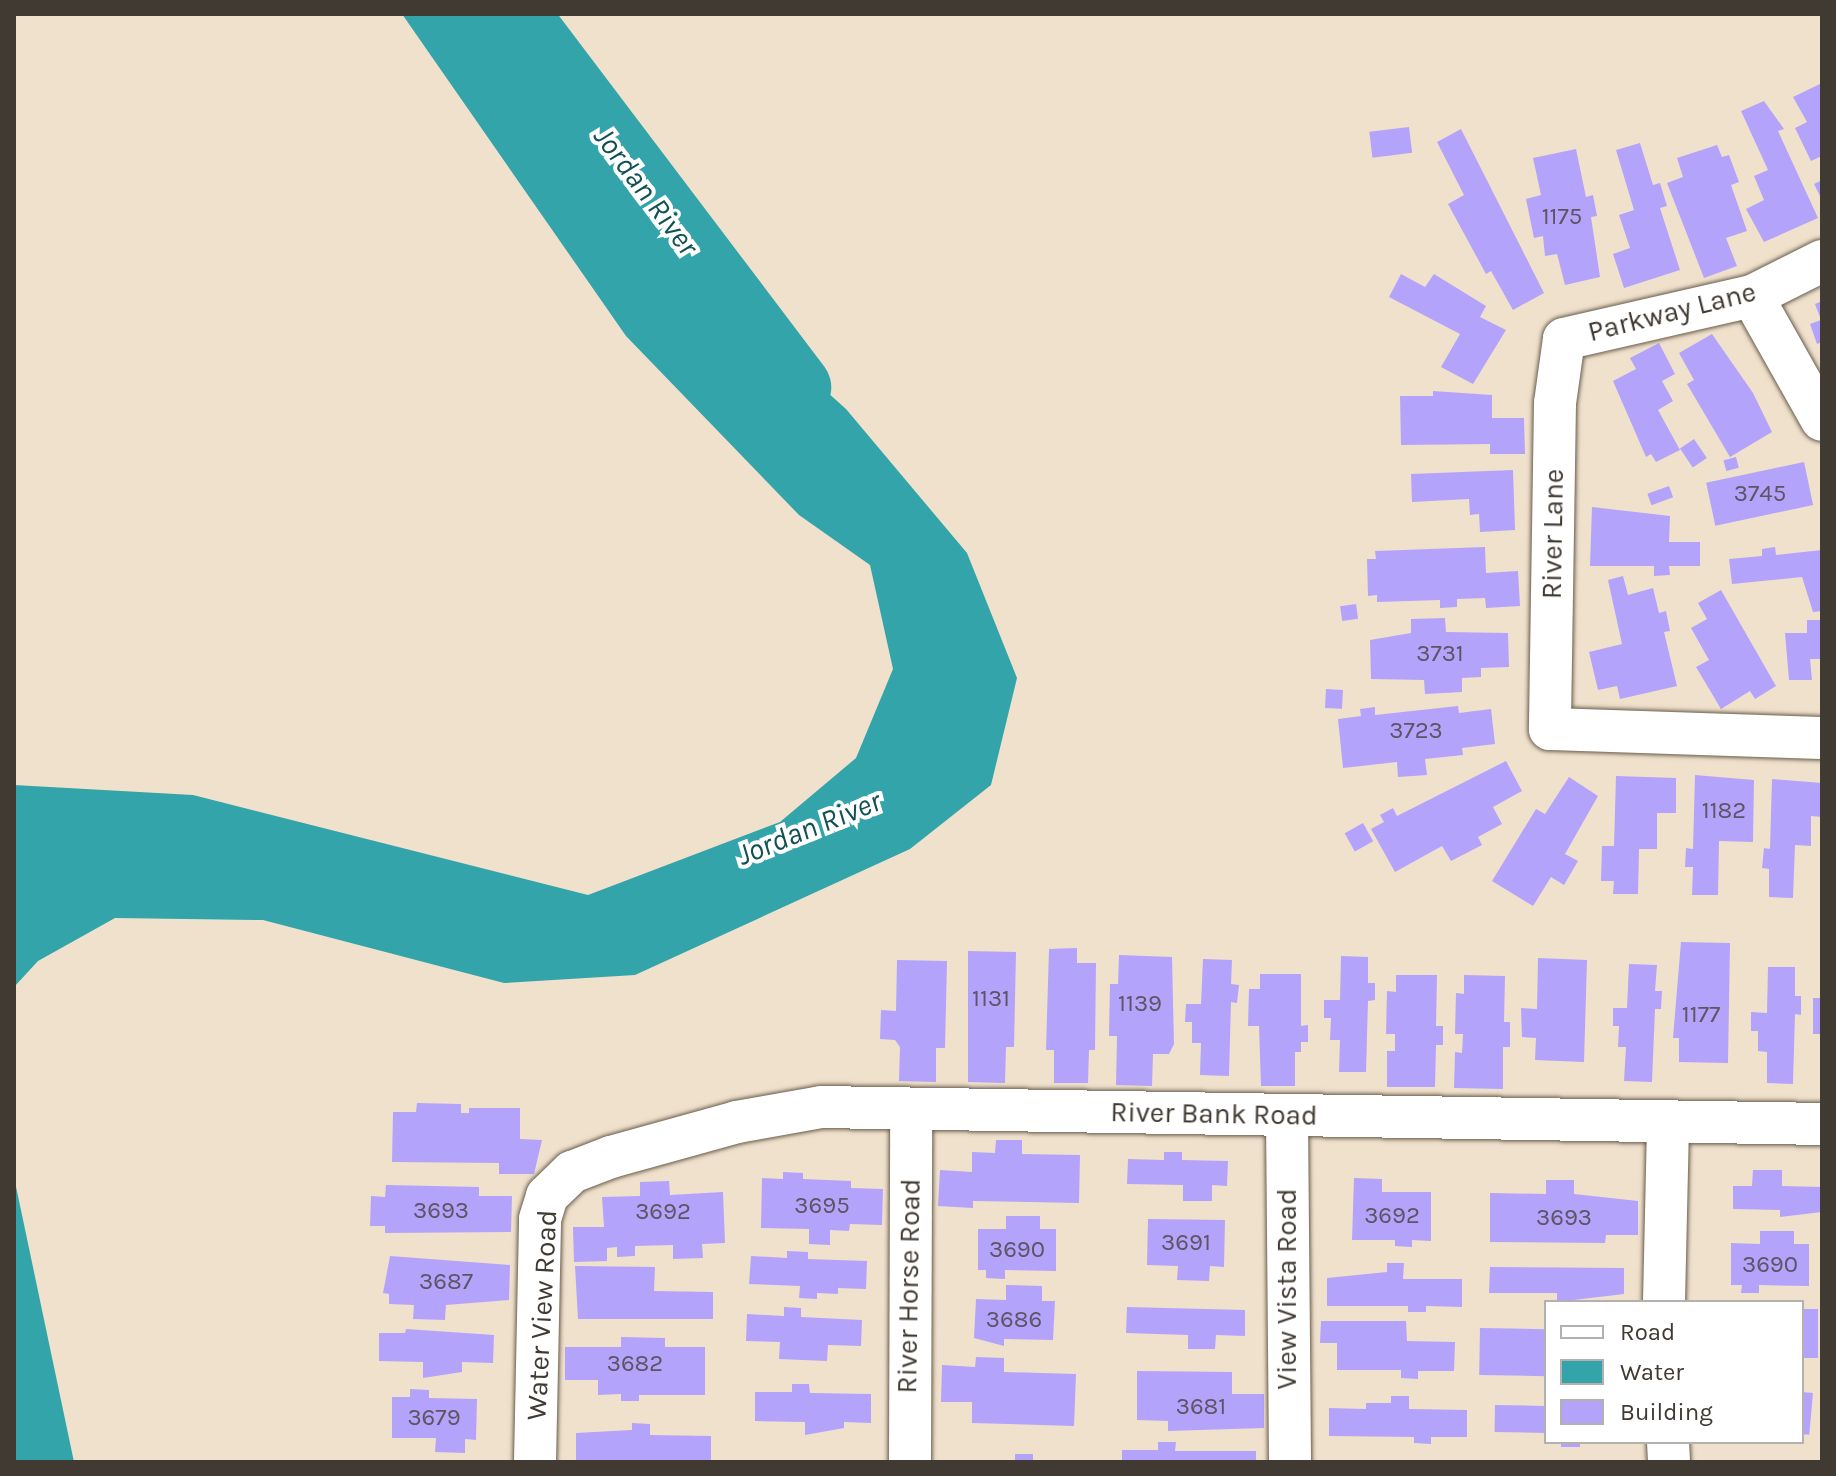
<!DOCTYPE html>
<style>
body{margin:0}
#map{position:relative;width:1836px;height:1476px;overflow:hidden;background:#f0e1cd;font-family:Karla,sans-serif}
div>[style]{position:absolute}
.water>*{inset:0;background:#32a4aa}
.river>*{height:68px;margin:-34px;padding:0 34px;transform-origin:34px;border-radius:34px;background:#32a4aa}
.building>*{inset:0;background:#b4a3fa;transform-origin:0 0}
.roads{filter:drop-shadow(0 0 2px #685c4b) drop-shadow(0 0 2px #685c4b)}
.minor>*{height:42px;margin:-21px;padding:0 21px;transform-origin:21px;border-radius:21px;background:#fff}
span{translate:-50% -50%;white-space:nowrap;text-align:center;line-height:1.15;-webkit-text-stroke:8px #fff;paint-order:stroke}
.number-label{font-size:24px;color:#5d5464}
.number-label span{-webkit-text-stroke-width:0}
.street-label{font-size:28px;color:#403a32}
.water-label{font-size:30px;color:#115154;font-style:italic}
.frame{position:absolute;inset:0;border:16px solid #403a32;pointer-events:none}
.legend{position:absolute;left:1544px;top:1300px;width:260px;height:144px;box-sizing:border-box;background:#fff;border:2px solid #b3b0ad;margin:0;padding:10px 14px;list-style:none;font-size:24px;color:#403a32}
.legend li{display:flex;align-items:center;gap:16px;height:40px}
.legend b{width:40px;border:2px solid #b3b0ad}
</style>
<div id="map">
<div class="water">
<div style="clip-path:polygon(402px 14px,523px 14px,592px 132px,737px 311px,846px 409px,967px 553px,1017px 678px,991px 785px,910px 849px,635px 975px,504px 983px,263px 920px,115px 918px,38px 961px,14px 987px,14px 785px,193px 795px,588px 895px,780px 822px,856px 758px,893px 669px,870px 565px,799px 515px,626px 336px)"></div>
<div style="clip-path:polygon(14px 1177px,74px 1462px,14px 1462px)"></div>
</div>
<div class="river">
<div style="left:515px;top:14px;width:468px;rotate:52.9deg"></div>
</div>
<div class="building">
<div style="clip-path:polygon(1822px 83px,1822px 156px,1811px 161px,1795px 128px,1807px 122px,1793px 97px)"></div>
<div style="clip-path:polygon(1764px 101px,1784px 129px,1778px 131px,1818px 218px,1764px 242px,1746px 209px,1764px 200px,1754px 176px,1768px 170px,1741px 111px)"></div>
<div style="left:1409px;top:127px;width:26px;height:40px;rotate:83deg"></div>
<div style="clip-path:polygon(1461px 129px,1544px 293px,1513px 310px,1491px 271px,1486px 274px,1448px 204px,1464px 195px,1437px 142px)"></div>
<div style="clip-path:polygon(1640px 143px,1653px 185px,1660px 183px,1667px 206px,1660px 208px,1680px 270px,1624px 288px,1613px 254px,1630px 248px,1619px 215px,1634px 210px,1616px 150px)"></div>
<div style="clip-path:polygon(1717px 145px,1722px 157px,1729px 155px,1739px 182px,1731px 185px,1747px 231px,1726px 238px,1737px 266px,1704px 278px,1667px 183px,1683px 177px,1677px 158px)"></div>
<div style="clip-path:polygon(1576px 149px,1586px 197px,1593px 195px,1597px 216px,1591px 217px,1600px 277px,1565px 285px,1557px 254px,1545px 256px,1543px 236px,1534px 238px,1526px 199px,1541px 195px,1533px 158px)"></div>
<div style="clip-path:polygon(1822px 180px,1822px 200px,1814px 184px)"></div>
<div style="clip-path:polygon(1401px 274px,1425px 287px,1434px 274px,1486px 306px,1480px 317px,1506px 330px,1473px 384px,1441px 367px,1460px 334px,1389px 297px)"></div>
<div style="clip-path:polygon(1822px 301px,1822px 342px,1817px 344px,1810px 324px,1821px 320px,1815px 304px)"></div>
<div style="clip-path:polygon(1712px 334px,1753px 393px,1772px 432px,1730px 457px,1687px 384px,1694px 380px,1679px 353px)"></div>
<div style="clip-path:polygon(1659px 343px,1675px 374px,1662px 381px,1673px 401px,1658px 410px,1680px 450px,1656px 462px,1651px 454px,1646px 457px,1613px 381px,1636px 369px,1630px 358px)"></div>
<div style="clip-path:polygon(1433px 391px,1492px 395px,1492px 418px,1524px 418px,1525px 454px,1490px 454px,1490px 444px,1401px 445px,1400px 396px,1433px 396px)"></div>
<div style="left:1694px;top:439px;width:23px;height:17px;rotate:56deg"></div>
<div style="left:1736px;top:457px;width:11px;height:13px;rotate:75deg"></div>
<div style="left:1804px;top:462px;width:44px;height:100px;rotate:78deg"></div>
<div style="clip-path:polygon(1513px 470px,1515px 530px,1480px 532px,1479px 514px,1470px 515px,1469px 499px,1412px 502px,1411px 474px)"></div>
<div style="left:1669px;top:486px;width:12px;height:23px;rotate:70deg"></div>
<div style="clip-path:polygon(1592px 507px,1670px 516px,1669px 542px,1700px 542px,1700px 566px,1669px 566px,1670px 575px,1654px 576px,1654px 566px,1590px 566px)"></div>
<div style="clip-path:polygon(1485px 547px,1486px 573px,1518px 571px,1520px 606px,1486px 608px,1485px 598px,1457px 599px,1457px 607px,1440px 608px,1440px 600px,1377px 602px,1377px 595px,1368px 596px,1367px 559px,1376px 559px,1375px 551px)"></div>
<div style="clip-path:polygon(1775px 547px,1776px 555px,1822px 550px,1822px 611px,1813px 612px,1802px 577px,1732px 584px,1729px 559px,1762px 556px,1762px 549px)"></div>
<div style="clip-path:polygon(1623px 576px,1628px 595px,1653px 588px,1659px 613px,1666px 611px,1670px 631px,1664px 632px,1677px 686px,1620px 699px,1617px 686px,1598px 690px,1589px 652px,1622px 644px,1608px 580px)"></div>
<div style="clip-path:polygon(1721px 590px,1776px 686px,1755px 699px,1750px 691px,1721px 709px,1696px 667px,1709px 660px,1691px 628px,1707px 619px,1698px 603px)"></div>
<div style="left:1356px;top:604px;width:15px;height:16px;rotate:82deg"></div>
<div style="clip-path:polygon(1445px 618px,1446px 632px,1508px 633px,1509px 667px,1481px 668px,1481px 677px,1462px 678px,1462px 692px,1425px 694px,1424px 680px,1371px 679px,1370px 640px,1411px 633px,1411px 619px)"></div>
<div style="clip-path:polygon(1807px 620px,1822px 620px,1822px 659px,1810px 659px,1812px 680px,1789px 680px,1785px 633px,1807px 633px)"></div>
<div style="left:1326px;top:689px;width:17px;height:19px;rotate:3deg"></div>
<div style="clip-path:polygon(1458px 706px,1459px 713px,1491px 709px,1495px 744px,1462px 748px,1463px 755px,1425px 759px,1427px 775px,1398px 777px,1397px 762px,1343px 768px,1338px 719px,1361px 716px,1360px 709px,1375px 707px,1375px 715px)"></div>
<div style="clip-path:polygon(1506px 761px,1522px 791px,1493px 807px,1502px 824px,1478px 837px,1482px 845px,1451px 861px,1442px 846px,1395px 872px,1371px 829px,1384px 822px,1380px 815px,1393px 808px,1397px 816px)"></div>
<div style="clip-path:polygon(1695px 775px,1754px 780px,1753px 842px,1719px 841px,1718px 895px,1692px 895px,1693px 867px,1685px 867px,1686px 848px,1693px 849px)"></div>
<div style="clip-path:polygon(1616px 776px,1676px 778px,1676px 813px,1657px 813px,1657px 849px,1639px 849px,1638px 894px,1613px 894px,1614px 881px,1601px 881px,1602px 846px,1614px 846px)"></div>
<div style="clip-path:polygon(1569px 777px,1598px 796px,1565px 854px,1578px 861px,1564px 885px,1551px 877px,1533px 906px,1492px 881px,1536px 809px,1545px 814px)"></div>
<div style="clip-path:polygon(1772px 779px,1822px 783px,1822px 817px,1811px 816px,1811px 846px,1795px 845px,1793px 898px,1769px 897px,1769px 869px,1762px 868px,1764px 848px,1770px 849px)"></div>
<div style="left:1363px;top:823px;width:21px;height:21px;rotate:61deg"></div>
<div style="clip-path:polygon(1681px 942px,1730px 943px,1728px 1063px,1679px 1062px,1679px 1038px,1673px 1038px)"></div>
<div style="clip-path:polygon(1077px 948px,1077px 963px,1096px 963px,1095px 1050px,1089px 1050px,1088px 1083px,1054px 1083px,1054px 1050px,1046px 1050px,1049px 949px)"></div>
<div style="clip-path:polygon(968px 951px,1016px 952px,1014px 1047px,1006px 1047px,1005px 1083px,968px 1082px)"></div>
<div style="clip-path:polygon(1119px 955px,1172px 957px,1174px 1044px,1169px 1054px,1153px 1054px,1152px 1086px,1116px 1085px,1117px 1036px,1109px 1036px,1110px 984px,1118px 984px)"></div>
<div style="clip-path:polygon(1341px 956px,1368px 957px,1368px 983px,1375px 983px,1375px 1000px,1368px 1001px,1366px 1072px,1339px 1072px,1340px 1040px,1330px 1040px,1331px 1018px,1324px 1018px,1324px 1000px,1340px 1000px)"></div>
<div style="clip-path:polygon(1538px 958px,1587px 960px,1584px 1062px,1535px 1060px,1536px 1038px,1522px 1037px,1521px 1008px,1537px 1009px)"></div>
<div style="clip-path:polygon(1203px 959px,1232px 960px,1231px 984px,1239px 985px,1237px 1003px,1231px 1002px,1229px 1076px,1200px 1075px,1201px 1043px,1192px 1043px,1192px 1022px,1185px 1022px,1186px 1004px,1201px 1004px)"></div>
<div style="clip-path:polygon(897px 960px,947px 961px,945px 1048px,936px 1048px,936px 1082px,899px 1081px,900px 1047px,895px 1040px,880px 1039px,881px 1010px,896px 1011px)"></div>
<div style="clip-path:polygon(1629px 964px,1657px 965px,1655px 991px,1662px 991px,1661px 1009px,1655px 1009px,1652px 1082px,1624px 1081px,1626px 1047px,1618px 1047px,1619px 1026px,1613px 1026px,1613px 1008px,1627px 1008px)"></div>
<div style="clip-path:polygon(1768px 967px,1795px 967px,1795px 996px,1801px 996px,1801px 1015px,1795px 1014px,1793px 1084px,1767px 1083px,1767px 1052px,1758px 1051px,1758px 1031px,1751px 1031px,1751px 1012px,1767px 1013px)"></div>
<div style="clip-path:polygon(1260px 974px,1301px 974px,1301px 1026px,1308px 1025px,1308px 1042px,1301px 1042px,1301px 1052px,1295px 1052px,1295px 1086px,1261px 1086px,1259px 1026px,1248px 1026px,1249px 989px,1260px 989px)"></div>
<div style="clip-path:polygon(1396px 975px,1437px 975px,1436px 1026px,1443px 1026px,1443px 1045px,1436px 1045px,1435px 1087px,1387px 1087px,1387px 1051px,1395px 1051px,1395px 1034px,1386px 1034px,1387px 991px,1396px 992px)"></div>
<div style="clip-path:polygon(1464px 975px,1505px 976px,1504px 1022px,1510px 1022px,1510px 1047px,1503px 1047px,1503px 1089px,1454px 1088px,1455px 1052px,1462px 1053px,1463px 1034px,1455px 1034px,1456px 993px,1464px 994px)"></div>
<div style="left:1813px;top:998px;width:9px;height:36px"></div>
<div style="clip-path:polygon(417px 1103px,461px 1104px,461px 1113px,469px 1113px,469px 1108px,520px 1108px,520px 1139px,542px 1140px,534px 1174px,499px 1174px,499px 1163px,392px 1162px,393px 1112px,416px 1112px)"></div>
<div style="clip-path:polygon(996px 1140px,1022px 1140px,1022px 1154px,1080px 1155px,1079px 1203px,973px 1201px,973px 1208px,938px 1206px,940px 1170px,972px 1172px,972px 1152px,995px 1153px)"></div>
<div style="clip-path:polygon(1164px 1152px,1182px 1152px,1182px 1160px,1228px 1161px,1227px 1186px,1212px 1185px,1212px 1201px,1183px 1201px,1183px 1185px,1127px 1184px,1128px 1159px,1164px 1160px)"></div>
<div style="clip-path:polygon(1753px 1170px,1782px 1170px,1782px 1186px,1822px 1187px,1822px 1212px,1780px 1217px,1780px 1210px,1733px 1209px,1733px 1186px,1752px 1186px)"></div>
<div style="clip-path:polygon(783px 1172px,803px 1173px,803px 1179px,851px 1181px,851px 1188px,883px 1189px,882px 1225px,850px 1224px,849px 1231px,830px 1230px,830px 1245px,809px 1244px,809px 1229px,761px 1228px,762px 1178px,783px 1179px)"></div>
<div style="clip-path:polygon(1354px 1178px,1382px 1179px,1382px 1192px,1431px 1192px,1431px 1241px,1412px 1240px,1412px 1247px,1395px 1246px,1395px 1240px,1352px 1240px)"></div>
<div style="clip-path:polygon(1546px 1180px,1574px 1180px,1574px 1194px,1638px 1201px,1638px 1235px,1606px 1235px,1605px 1243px,1490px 1242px,1490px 1193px,1546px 1194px)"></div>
<div style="clip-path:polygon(669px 1181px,670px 1195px,723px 1192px,725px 1243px,702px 1244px,703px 1258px,673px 1259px,673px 1245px,635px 1246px,635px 1256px,617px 1257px,617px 1247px,607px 1248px,607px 1261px,574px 1262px,573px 1227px,604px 1227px,602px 1197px,640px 1196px,640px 1182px)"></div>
<div style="clip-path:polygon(386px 1185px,479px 1187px,479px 1196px,512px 1196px,511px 1232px,385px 1233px,385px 1226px,370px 1226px,371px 1196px,385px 1197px)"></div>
<div style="clip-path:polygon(1006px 1216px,1040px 1216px,1040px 1229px,1056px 1229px,1056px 1271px,1005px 1270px,1005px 1279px,986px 1278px,986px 1270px,978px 1270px,978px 1229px,1006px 1229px)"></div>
<div style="clip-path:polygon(1148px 1219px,1225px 1220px,1224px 1267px,1210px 1266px,1209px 1281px,1177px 1280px,1178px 1266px,1147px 1265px)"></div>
<div style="clip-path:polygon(1760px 1231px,1794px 1231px,1794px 1244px,1809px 1244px,1809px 1286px,1759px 1285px,1759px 1293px,1741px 1293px,1742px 1285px,1731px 1285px,1731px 1243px,1760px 1244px)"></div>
<div style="clip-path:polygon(787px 1251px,808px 1252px,808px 1259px,867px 1261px,866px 1289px,838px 1288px,838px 1294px,817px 1293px,817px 1299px,799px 1298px,800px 1286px,749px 1284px,751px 1256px,787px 1258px)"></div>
<div style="clip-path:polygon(390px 1256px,510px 1265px,509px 1300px,446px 1305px,445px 1320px,413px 1319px,414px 1305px,389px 1304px,389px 1294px,383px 1293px)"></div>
<div style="clip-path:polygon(1387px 1263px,1404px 1263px,1403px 1279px,1462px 1279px,1462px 1307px,1426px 1306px,1426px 1312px,1408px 1312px,1408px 1306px,1327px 1306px,1327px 1278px,1387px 1272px)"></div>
<div style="clip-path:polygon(575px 1266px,655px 1267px,654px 1291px,713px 1292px,713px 1319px,578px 1319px)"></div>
<div style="clip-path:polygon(1490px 1267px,1624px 1268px,1624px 1294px,1557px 1302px,1557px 1293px,1489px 1293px)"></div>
<div style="clip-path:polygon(1006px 1285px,1042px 1286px,1042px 1301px,1055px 1301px,1053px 1340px,1004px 1339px,1004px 1346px,974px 1338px,976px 1299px,1006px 1300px)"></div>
<div style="clip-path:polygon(784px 1307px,801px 1308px,801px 1317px,862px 1320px,861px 1346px,828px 1345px,827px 1361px,779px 1359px,780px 1342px,746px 1341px,747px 1314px,784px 1316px)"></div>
<div style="clip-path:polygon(1127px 1307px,1245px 1310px,1245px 1336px,1216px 1335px,1215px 1349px,1188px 1349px,1188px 1335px,1126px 1333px)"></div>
<div style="left:1802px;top:1309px;width:16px;height:49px"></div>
<div style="clip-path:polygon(1321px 1321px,1406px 1321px,1407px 1341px,1455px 1342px,1454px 1371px,1418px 1371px,1418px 1379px,1401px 1378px,1401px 1370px,1337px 1370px,1337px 1343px,1320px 1343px)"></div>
<div style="left:1480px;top:1328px;width:66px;height:47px;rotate:1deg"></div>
<div style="clip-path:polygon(406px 1329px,494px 1335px,493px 1363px,462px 1362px,462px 1372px,423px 1378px,423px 1362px,379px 1361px,379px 1333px,405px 1333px)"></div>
<div style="clip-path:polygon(621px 1337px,665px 1338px,665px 1347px,705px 1347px,705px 1395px,639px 1395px,639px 1401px,621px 1401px,621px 1394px,598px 1395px,598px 1380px,565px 1380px,565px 1347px,621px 1347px)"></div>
<div style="clip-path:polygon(976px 1357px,1004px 1358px,1004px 1372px,1076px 1374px,1074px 1426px,972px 1423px,972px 1402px,941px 1402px,942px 1365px,975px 1367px)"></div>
<div style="clip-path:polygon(1137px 1371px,1232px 1372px,1232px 1394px,1264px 1394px,1264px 1428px,1168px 1431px,1168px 1421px,1137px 1420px)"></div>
<div style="clip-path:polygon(792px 1384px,809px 1384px,810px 1393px,871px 1394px,871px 1423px,844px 1422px,844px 1428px,805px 1435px,805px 1422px,755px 1421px,755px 1392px,792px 1392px)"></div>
<div style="clip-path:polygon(410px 1389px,429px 1390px,429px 1398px,477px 1399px,476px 1440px,465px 1439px,465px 1453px,435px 1452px,436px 1438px,392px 1438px,392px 1397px,410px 1397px)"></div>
<div style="left:1802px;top:1392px;width:11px;height:42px;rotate:5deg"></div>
<div style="clip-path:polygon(1391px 1396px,1409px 1396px,1409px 1409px,1467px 1410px,1467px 1437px,1431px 1437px,1431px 1444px,1414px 1443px,1414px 1437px,1329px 1436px,1329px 1408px,1366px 1409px,1366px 1403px,1391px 1403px)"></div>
<div style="left:1495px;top:1405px;width:51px;height:27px;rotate:1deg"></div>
<div style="clip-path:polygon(632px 1423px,650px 1424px,650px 1435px,711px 1436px,711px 1462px,576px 1462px,576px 1433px,632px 1430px)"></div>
<div style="clip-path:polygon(1158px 1442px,1176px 1442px,1175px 1451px,1256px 1451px,1256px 1462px,1122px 1462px,1122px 1450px,1158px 1450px)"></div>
<div style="left:1561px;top:1442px;width:19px;height:5px"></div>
<div style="left:1015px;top:1454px;width:18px;height:8px"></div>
</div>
<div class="roads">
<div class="minor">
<div style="left:1822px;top:261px;width:78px;rotate:153.4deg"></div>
<div style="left:1752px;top:296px;width:193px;rotate:167.1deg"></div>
<div style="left:1564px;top:339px;width:65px;rotate:98deg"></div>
<div style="left:1555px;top:403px;width:326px;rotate:90.9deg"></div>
<div style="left:1550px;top:729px;width:272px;rotate:1.9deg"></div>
<div style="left:1752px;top:296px;width:142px;rotate:60.6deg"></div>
<div style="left:1287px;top:1116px;width:346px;rotate:89.5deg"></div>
<div style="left:1664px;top:1302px;width:180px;rotate:-88.7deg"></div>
<div style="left:1668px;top:1442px;width:20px;rotate:87deg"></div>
<div style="left:535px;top:1462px;width:243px;rotate:-88.8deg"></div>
<div style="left:540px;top:1219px;width:24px;rotate:-73deg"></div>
<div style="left:547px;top:1196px;width:35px;rotate:-44deg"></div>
<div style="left:572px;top:1172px;width:42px;rotate:-21deg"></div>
<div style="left:611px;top:1157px;width:131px;rotate:-15.5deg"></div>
<div style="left:737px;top:1122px;width:85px;rotate:-10.1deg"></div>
<div style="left:821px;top:1107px;width:1001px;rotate:0.97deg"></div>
<div style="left:910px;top:1462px;width:352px;rotate:-89.8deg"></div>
</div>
</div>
<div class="number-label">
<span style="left:1562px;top:217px">1175</span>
<span style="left:1760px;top:494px">3745</span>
<span style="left:1440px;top:654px">3731</span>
<span style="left:1416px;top:731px">3723</span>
<span style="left:1724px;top:811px">1182</span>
<span style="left:991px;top:999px">1131</span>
<span style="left:1140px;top:1004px">1139</span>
<span style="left:1701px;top:1015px">1177</span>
<span style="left:822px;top:1206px">3695</span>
<span style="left:441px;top:1211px">3693</span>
<span style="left:663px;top:1212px">3692</span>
<span style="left:1392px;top:1216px">3692</span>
<span style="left:1564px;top:1218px">3693</span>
<span style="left:1186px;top:1243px">3691</span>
<span style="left:1017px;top:1250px">3690</span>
<span style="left:1770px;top:1265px">3690</span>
<span style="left:446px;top:1282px">3687</span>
<span style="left:1014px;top:1320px">3686</span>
<span style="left:635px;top:1364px">3682</span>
<span style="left:1201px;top:1407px">3681</span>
<span style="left:434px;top:1418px">3679</span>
</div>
<div class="street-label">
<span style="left:1672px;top:312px;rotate:-14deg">Parkway Lane</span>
<span style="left:1553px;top:534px;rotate:-89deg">River Lane</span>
<span style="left:1214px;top:1114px;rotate:1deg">River Bank Road</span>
<span style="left:909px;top:1286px;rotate:-89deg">River Horse Road</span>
<span style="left:1287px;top:1289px;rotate:-90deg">View Vista Road</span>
<span style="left:542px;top:1315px;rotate:-87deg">Water View Road</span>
</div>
<div class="water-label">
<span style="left:646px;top:191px;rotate:53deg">Jordan River</span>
<span style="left:809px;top:828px;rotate:-22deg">Jordan River</span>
</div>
<div class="frame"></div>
<ul class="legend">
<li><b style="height:10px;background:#fff"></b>Road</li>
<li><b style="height:22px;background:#32a4aa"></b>Water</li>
<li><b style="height:22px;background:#b4a3fa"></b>Building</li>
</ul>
</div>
